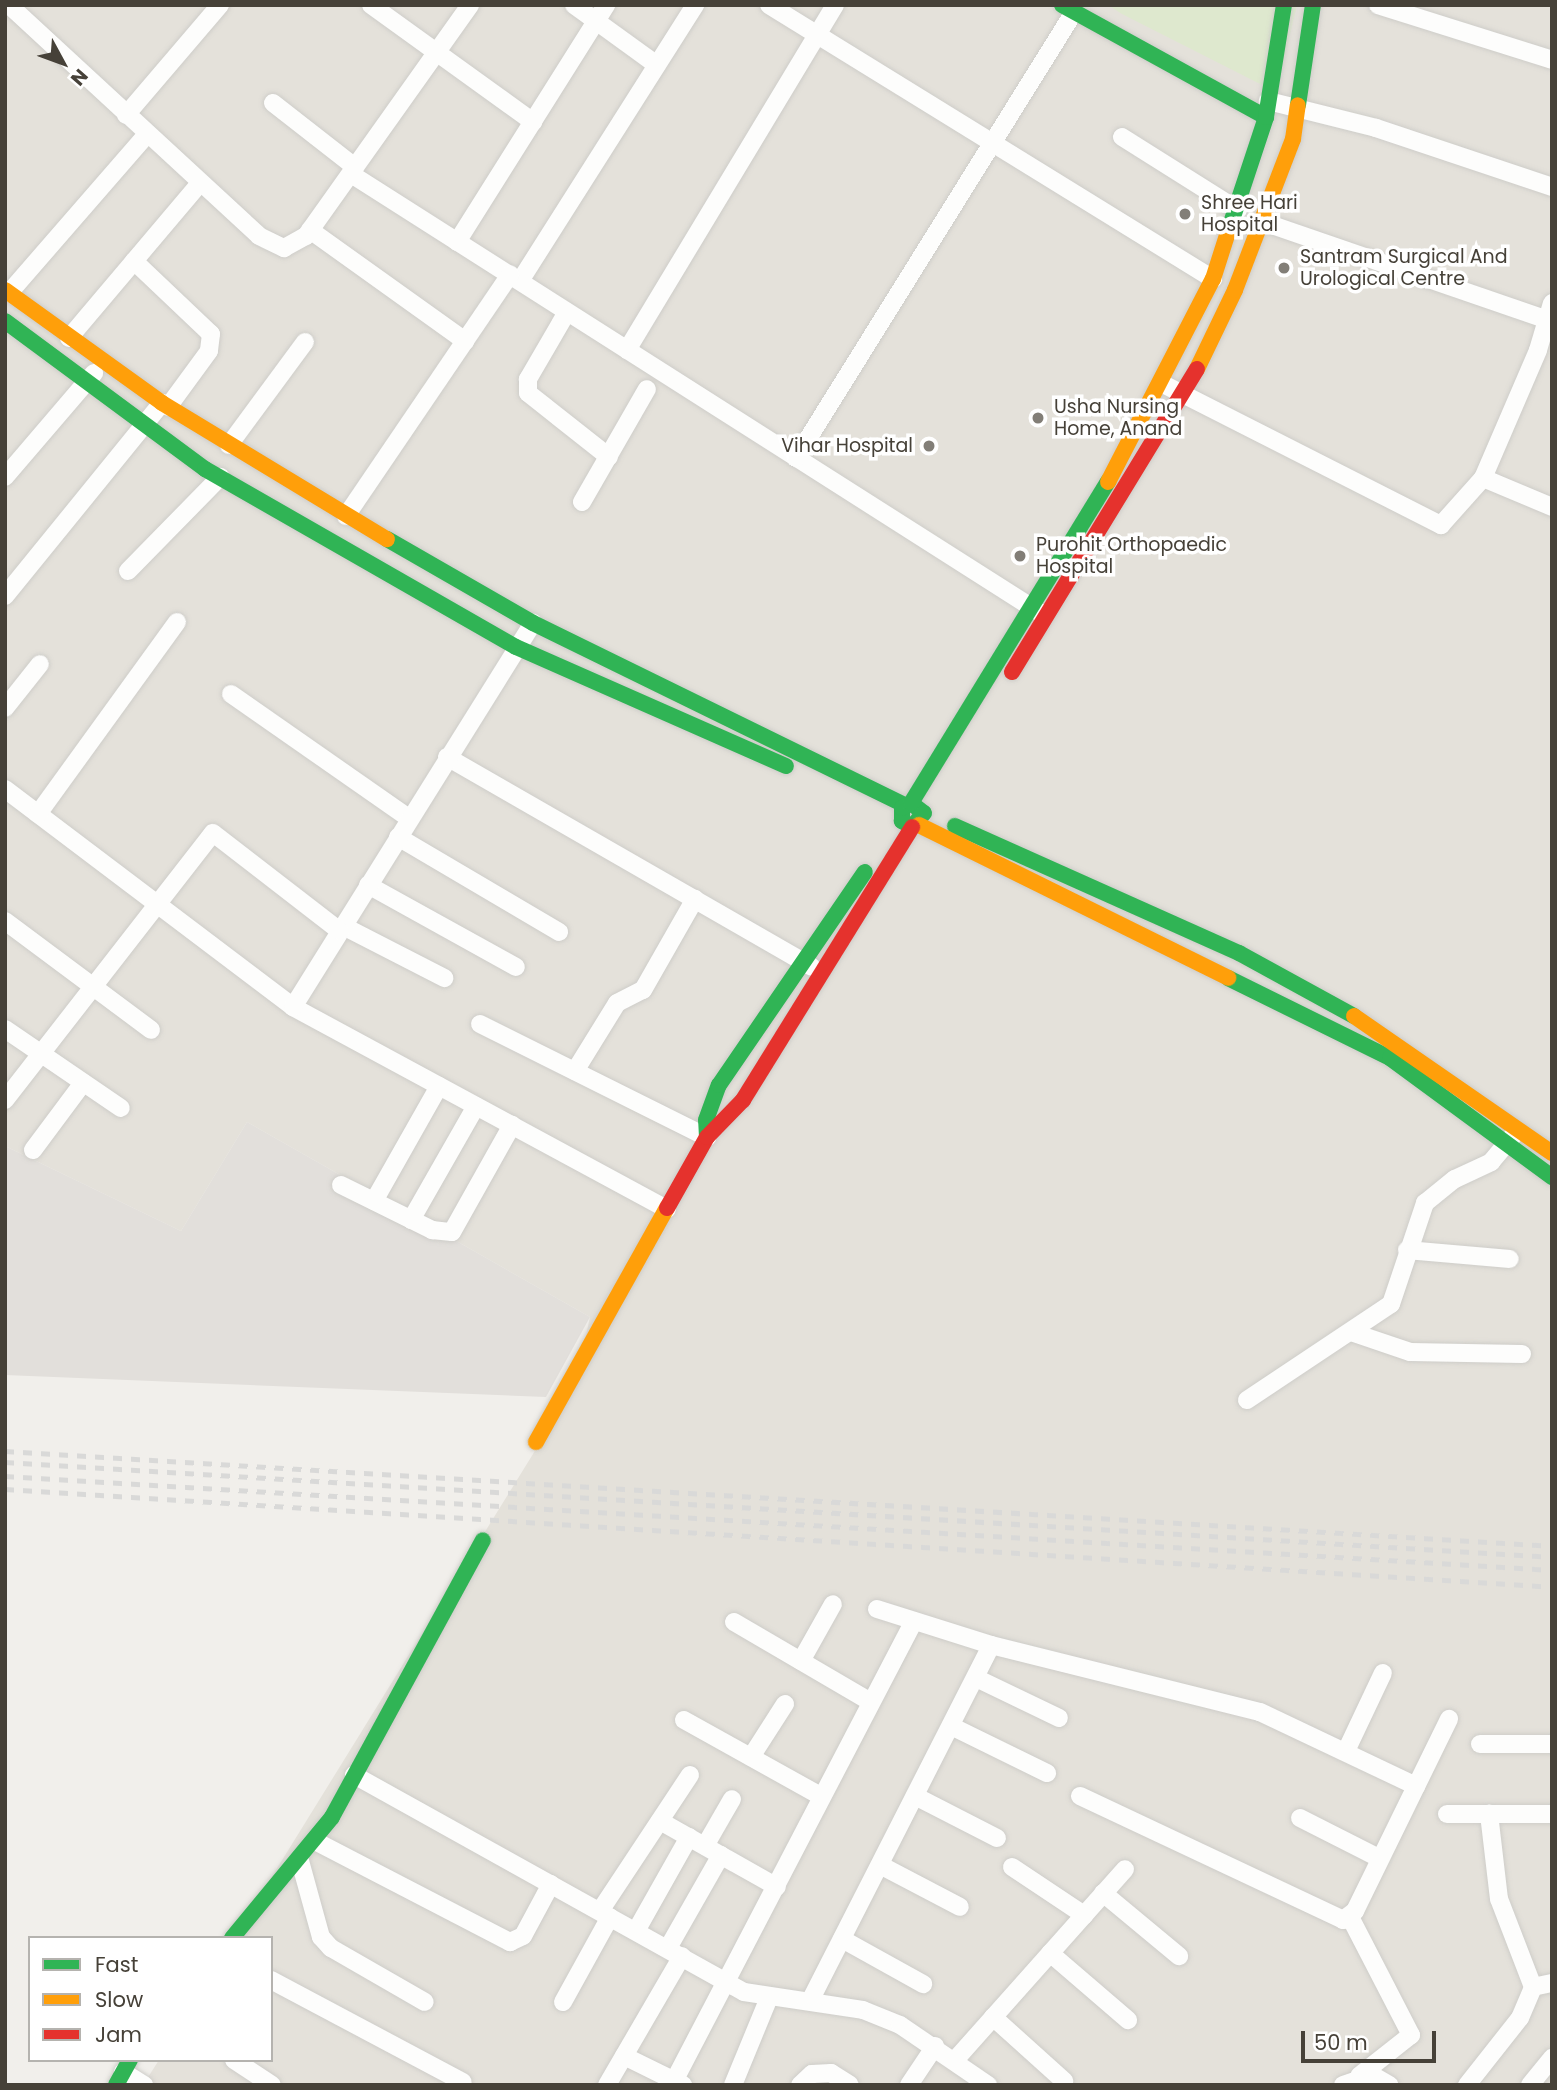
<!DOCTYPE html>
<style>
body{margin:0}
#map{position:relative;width:1557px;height:2090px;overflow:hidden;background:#f1efeb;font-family:Poppins,sans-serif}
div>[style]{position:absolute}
.residential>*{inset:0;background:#e4e1da}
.industrial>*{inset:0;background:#e2dfdb}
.green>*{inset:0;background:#dee8ce}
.roads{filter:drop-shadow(0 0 2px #cecdc9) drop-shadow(0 0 2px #cecdc9)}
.street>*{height:18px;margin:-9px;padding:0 9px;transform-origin:9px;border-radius:9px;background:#fdfdfc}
.fast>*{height:16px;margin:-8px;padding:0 8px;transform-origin:8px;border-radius:8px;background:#30b455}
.slow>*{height:16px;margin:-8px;padding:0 8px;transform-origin:8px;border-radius:8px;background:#ff9f0a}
.jam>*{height:16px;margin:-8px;padding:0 8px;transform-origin:8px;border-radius:8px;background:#e5322d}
.rail>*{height:5px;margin-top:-2.5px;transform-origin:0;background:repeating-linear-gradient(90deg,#d9d9d8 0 9px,transparent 0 18px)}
.dots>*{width:19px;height:19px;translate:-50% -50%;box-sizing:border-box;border:4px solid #fff;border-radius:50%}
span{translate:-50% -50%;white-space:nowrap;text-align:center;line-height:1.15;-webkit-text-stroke:7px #fff;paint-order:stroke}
.poi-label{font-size:19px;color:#464138}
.left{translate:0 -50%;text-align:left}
.right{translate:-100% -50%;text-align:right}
.frame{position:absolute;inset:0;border:7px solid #464138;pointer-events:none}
.legend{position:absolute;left:28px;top:1936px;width:245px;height:126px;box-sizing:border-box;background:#fff;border:2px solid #b5b3af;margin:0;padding:9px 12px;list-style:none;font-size:21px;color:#464138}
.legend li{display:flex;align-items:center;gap:14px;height:35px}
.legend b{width:35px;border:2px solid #b5b3af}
.north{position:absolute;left:28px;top:28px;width:70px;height:70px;-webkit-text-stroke:5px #fff;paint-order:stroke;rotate:131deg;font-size:19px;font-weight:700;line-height:28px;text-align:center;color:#464138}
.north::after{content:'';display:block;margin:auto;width:24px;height:32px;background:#464138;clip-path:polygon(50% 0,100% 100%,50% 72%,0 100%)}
.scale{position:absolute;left:1301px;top:2031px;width:135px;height:32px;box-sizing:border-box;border:4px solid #464138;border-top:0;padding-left:9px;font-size:21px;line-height:24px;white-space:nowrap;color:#464138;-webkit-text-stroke:5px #fff;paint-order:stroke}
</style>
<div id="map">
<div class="residential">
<div style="clip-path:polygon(5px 5px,1552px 5px,1552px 2085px,143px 2085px,159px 2060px,271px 2060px,271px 1938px,234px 1938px,575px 1386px,590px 1317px,247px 1122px,181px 1231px,5px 1146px)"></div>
</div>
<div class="industrial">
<div style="clip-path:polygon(247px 1122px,590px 1317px,546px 1397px,5px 1375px,5px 1146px,181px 1231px)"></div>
</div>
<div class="green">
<div style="clip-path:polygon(1108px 5px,1297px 5px,1276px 92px,1122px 14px)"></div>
</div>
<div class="roads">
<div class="street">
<div style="left:9px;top:5px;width:340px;rotate:42.7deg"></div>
<div style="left:259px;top:236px;width:28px;rotate:26deg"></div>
<div style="left:284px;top:248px;width:25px;rotate:-29deg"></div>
<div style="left:306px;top:236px;width:283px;rotate:-54.6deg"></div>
<div style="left:371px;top:5px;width:200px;rotate:35.8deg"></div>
<div style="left:574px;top:5px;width:102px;rotate:35.9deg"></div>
<div style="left:769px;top:5px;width:522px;rotate:31.68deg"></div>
<div style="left:1378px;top:5px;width:182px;rotate:17.5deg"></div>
<div style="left:1268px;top:101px;width:111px;rotate:14deg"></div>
<div style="left:1376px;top:128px;width:186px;rotate:18.5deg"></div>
<div style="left:273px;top:103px;width:104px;rotate:38deg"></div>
<div style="left:126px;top:115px;width:145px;rotate:-49.5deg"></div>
<div style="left:1122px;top:137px;width:137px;rotate:32.2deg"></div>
<div style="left:351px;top:174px;width:819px;rotate:32.49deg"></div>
<div style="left:1263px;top:222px;width:300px;rotate:19deg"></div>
<div style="left:310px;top:230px;width:191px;rotate:35.6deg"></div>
<div style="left:457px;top:242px;width:280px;rotate:-57.8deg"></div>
<div style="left:134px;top:261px;width:106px;rotate:43.5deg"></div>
<div style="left:211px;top:334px;width:17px;rotate:97deg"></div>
<div style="left:209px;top:351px;width:69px;rotate:126.2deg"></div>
<div style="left:520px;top:281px;width:327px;rotate:-57.6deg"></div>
<div style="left:9px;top:293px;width:211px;rotate:-49deg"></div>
<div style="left:567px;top:312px;width:78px;rotate:120.2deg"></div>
<div style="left:528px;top:379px;width:14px;rotate:90deg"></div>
<div style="left:528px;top:393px;width:103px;rotate:38.3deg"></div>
<div style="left:69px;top:338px;width:203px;rotate:-49.8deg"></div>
<div style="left:627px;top:350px;width:403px;rotate:-58.9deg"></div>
<div style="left:1163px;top:384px;width:312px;rotate:26.9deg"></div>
<div style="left:1441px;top:525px;width:63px;rotate:-48.2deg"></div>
<div style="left:1483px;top:478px;width:139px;rotate:-66.7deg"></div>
<div style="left:1538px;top:350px;width:49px;rotate:-73.4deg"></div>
<div style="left:229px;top:445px;width:128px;rotate:-53.6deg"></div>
<div style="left:796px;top:458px;width:526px;rotate:-58.06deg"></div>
<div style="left:5px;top:477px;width:137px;rotate:-49.4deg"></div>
<div style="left:1483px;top:478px;width:75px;rotate:22.8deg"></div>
<div style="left:582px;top:502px;width:130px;rotate:-60.1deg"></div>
<div style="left:346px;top:516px;width:292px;rotate:-55.8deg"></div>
<div style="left:128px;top:571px;width:132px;rotate:-45.6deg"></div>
<div style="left:5px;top:596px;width:249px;rotate:-50.9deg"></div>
<div style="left:231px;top:694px;width:217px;rotate:34.9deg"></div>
<div style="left:5px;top:708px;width:56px;rotate:-51.5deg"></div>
<div style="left:447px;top:757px;width:420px;rotate:29.9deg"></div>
<div style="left:5px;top:789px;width:361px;rotate:37.1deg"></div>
<div style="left:293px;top:1007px;width:425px;rotate:28.4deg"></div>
<div style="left:38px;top:814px;width:237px;rotate:-54.1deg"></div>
<div style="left:398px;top:837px;width:187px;rotate:30.5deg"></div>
<div style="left:368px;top:885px;width:169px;rotate:29deg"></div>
<div style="left:5px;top:921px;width:182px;rotate:36.7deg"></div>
<div style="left:343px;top:926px;width:114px;rotate:27.2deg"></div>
<div style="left:293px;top:1007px;width:453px;rotate:-58deg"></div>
<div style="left:480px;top:1024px;width:254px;rotate:26.5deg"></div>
<div style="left:5px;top:1029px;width:140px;rotate:34.3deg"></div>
<div style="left:575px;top:1071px;width:80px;rotate:-58.3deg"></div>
<div style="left:617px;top:1003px;width:29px;rotate:-27deg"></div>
<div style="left:643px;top:990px;width:105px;rotate:-60.3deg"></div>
<div style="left:5px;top:1100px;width:338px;rotate:-52.1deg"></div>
<div style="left:213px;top:833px;width:160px;rotate:37.7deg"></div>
<div style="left:33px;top:1150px;width:84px;rotate:-53.3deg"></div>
<div style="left:341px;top:1185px;width:102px;rotate:26.3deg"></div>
<div style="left:432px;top:1230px;width:20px;rotate:6deg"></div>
<div style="left:452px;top:1232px;width:123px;rotate:-60.7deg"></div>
<div style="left:374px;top:1201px;width:132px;rotate:-60.5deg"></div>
<div style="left:411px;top:1220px;width:131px;rotate:-60.3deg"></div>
<div style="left:1407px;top:1250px;width:103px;rotate:5deg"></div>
<div style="left:1351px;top:1332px;width:62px;rotate:18.7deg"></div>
<div style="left:1410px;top:1352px;width:112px;rotate:1deg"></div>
<div style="left:1247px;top:1400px;width:173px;rotate:-33.7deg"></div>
<div style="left:1391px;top:1304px;width:107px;rotate:-71.4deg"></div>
<div style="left:1425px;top:1203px;width:38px;rotate:-39deg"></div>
<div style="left:1455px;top:1179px;width:40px;rotate:-25deg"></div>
<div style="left:1491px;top:1162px;width:38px;rotate:-50deg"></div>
<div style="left:877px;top:1609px;width:120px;rotate:17.5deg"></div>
<div style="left:991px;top:1645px;width:277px;rotate:14deg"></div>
<div style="left:1260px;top:1712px;width:173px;rotate:25.4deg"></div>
<div style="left:734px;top:1622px;width:156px;rotate:30.3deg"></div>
<div style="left:801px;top:1661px;width:65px;rotate:-60.7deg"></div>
<div style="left:976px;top:1678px;width:92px;rotate:25.7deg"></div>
<div style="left:684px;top:1720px;width:154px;rotate:29.1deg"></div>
<div style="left:951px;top:1726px;width:107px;rotate:26.1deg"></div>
<div style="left:1480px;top:1744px;width:72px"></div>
<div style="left:1347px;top:1749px;width:84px;rotate:-64.7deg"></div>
<div style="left:751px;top:1757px;width:63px;rotate:-57.3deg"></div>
<div style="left:354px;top:1775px;width:446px;rotate:29.1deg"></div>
<div style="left:744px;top:1992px;width:120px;rotate:8.6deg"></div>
<div style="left:863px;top:2010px;width:40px;rotate:22deg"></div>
<div style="left:900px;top:2025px;width:107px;rotate:34.3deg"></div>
<div style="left:915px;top:1796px;width:92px;rotate:27.1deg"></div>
<div style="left:1080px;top:1796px;width:291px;rotate:25.2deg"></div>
<div style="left:1343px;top:1920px;width:15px;rotate:-37deg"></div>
<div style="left:1355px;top:1911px;width:214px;rotate:-63.9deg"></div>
<div style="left:1447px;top:1814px;width:105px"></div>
<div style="left:1300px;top:1818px;width:89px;rotate:26.9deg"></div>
<div style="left:660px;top:1821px;width:134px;rotate:29.4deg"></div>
<div style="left:315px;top:1841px;width:220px;rotate:27.4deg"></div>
<div style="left:510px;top:1942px;width:14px;rotate:-25deg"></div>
<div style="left:523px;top:1936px;width:59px;rotate:-61.7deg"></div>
<div style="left:705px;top:1846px;width:54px;rotate:-60.1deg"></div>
<div style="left:300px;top:1861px;width:79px;rotate:74.6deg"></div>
<div style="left:321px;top:1937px;width:15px;rotate:48deg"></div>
<div style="left:331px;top:1948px;width:108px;rotate:29.9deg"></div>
<div style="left:880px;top:1865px;width:90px;rotate:27.7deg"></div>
<div style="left:1012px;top:1867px;width:87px;rotate:33.7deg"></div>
<div style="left:1103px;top:1893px;width:99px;rotate:39.7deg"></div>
<div style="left:600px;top:1911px;width:163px;rotate:-56.5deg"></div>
<div style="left:1350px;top:1917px;width:133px;rotate:62.7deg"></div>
<div style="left:1411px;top:2035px;width:66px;rotate:141.7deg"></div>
<div style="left:636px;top:1931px;width:108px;rotate:-60.6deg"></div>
<div style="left:842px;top:1939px;width:93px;rotate:29.1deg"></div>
<div style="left:668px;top:1948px;width:107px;rotate:-60.3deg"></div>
<div style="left:1050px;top:1953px;width:103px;rotate:40.7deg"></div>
<div style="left:271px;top:1980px;width:217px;rotate:28deg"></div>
<div style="left:1533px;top:1987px;width:19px;rotate:-12deg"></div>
<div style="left:810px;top:2001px;width:399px;rotate:-63deg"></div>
<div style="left:563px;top:2002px;width:97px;rotate:-61.1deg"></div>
<div style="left:993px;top:2017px;width:96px;rotate:42deg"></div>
<div style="left:624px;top:2056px;width:66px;rotate:26.2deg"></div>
<div style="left:956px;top:2059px;width:254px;rotate:-48.3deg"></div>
<div style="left:234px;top:2060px;width:45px;rotate:33.3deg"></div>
<div style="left:123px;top:2072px;width:25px;rotate:32deg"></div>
<div style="left:607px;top:2085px;width:149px;rotate:-59.8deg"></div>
<div style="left:672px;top:2085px;width:523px;rotate:-62.46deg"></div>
<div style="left:733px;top:2085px;width:92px;rotate:-67.6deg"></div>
<div style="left:800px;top:2085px;width:16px;rotate:-43deg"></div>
<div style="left:812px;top:2074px;width:19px;rotate:-3deg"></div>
<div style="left:831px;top:2073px;width:22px;rotate:32deg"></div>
<div style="left:909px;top:2085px;width:47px;rotate:-56.3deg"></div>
<div style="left:1343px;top:2085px;width:31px;rotate:-19deg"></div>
<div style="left:1372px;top:2075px;width:20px;rotate:30deg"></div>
<div style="left:1467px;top:2085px;width:85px;rotate:-51.7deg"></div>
<div style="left:1520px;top:2018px;width:34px;rotate:-67deg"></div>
<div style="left:1533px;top:1987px;width:94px;rotate:-111.1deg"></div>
<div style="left:1499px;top:1899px;width:86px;rotate:-96.7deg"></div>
<div style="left:1530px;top:2085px;width:35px;rotate:-51deg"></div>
</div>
<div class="fast">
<div style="left:1062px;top:5px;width:233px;rotate:28.8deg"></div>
<div style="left:1298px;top:105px;width:101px;rotate:-81.5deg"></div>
<div style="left:1229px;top:229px;width:118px;rotate:-71.7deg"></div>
<div style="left:1266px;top:117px;width:113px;rotate:-80.9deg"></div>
<div style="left:5px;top:321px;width:249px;rotate:36.5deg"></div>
<div style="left:205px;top:469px;width:358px;rotate:29.8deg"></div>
<div style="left:516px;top:647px;width:295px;rotate:23.8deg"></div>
<div style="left:387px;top:539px;width:168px;rotate:29.9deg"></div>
<div style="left:533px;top:623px;width:414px;rotate:26.1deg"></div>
<div style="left:911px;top:803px;width:16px;rotate:38deg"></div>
<div style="left:924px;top:813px;width:18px;rotate:131deg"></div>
<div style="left:912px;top:827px;width:12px;rotate:-149deg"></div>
<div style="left:902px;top:821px;width:13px;rotate:-90deg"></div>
<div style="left:902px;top:808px;width:10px;rotate:-29deg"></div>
<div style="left:911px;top:803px;width:377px;rotate:-58.5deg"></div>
<div style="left:955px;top:826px;width:311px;rotate:24.1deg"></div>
<div style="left:1239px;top:953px;width:131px;rotate:28.7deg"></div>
<div style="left:1228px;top:978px;width:181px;rotate:26.3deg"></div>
<div style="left:1390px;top:1058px;width:201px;rotate:36.3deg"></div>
<div style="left:707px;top:1137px;width:17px;rotate:-93deg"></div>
<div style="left:706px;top:1120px;width:37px;rotate:-70deg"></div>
<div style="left:719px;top:1085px;width:258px;rotate:-55.6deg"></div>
<div style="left:232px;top:1938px;width:157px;rotate:-50.4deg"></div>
<div style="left:332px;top:1817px;width:315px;rotate:-61.4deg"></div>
<div style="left:116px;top:2085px;width:29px;rotate:-61deg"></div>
</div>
<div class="slow">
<div style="left:5px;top:290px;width:193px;rotate:35.7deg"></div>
<div style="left:162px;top:403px;width:263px;rotate:31.2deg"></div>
<div style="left:1197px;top:369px;width:88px;rotate:-64.3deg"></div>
<div style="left:1235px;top:290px;width:162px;rotate:-69deg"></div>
<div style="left:1293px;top:139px;width:34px;rotate:-82deg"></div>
<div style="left:1108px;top:482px;width:229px;rotate:-62.7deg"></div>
<div style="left:1213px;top:279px;width:52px;rotate:-72.3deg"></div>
<div style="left:919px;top:825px;width:345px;rotate:26.3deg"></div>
<div style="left:1354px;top:1016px;width:241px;rotate:34.7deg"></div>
<div style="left:536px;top:1442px;width:268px;rotate:-60.8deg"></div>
</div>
<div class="jam">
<div style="left:1012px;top:672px;width:355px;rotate:-58.6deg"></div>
<div style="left:667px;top:1208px;width:81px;rotate:-60.6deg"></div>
<div style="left:707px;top:1137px;width:52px;rotate:-45.8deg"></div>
<div style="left:743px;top:1100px;width:321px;rotate:-58.2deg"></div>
</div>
</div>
<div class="rail">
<div style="left:5px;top:1451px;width:1550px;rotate:3.51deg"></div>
<div style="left:5px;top:1462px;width:1550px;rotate:3.51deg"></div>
<div style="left:5px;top:1476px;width:1550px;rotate:3.48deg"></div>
<div style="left:5px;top:1489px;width:1550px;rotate:3.62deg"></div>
</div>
<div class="dots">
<div style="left:1185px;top:214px;background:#827e77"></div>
<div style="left:1284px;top:268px;background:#827e77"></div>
<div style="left:1038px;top:418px;background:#827e77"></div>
<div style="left:929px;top:446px;background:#827e77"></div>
<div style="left:1020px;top:556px;background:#827e77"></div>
</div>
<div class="poi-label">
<span class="left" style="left:1201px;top:214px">Shree Hari<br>Hospital</span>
<span class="left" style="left:1300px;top:268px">Santram Surgical And<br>Urological Centre</span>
<span class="left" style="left:1054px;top:418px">Usha Nursing<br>Home, Anand</span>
<span class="right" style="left:913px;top:446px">Vihar Hospital</span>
<span class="left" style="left:1036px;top:556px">Purohit Orthopaedic<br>Hospital</span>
</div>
<div class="frame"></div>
<ul class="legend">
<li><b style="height:9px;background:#30b455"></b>Fast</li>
<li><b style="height:9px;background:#ff9f0a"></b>Slow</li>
<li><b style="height:9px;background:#e5322d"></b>Jam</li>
</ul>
<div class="north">N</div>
<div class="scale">50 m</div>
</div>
